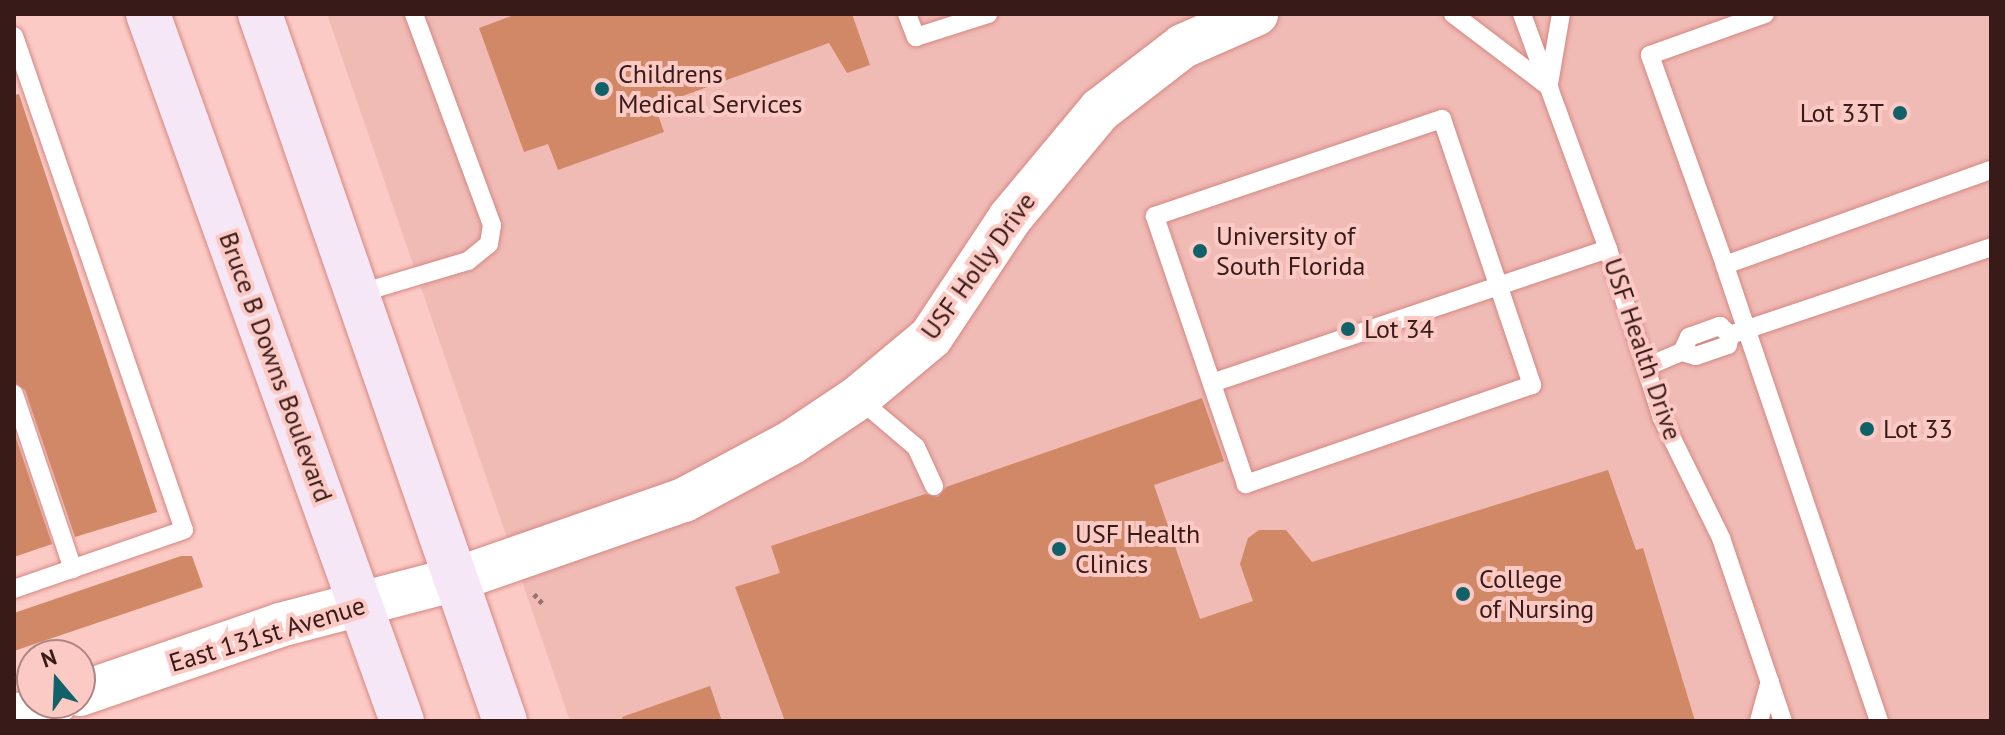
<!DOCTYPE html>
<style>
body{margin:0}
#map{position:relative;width:2005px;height:735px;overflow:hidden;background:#fccac5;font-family:"PT Sans",sans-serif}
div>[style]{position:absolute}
.built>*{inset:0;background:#f0bab5}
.building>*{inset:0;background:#d18867}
.path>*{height:5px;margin-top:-2.5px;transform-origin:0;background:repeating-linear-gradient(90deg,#9a726f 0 4px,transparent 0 8px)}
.roads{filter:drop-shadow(0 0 2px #d58780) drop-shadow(0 0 2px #d58780)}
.service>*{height:18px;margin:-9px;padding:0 9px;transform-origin:9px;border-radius:9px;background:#fff}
.tertiary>*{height:44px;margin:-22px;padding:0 22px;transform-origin:22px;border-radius:22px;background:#fff}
.secondary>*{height:44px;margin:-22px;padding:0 22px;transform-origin:22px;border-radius:22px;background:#f6e7f7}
.dots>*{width:22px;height:22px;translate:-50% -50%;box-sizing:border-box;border:4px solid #fccac5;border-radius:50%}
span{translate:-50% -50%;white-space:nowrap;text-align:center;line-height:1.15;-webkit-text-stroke:8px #fccac5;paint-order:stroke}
.poi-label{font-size:26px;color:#381a18}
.left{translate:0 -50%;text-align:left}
.right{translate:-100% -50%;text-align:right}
.street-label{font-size:26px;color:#381a18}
.frame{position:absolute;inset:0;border:16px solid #381a18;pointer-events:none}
.north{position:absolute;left:16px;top:639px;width:80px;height:80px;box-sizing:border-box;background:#fccac5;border:2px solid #ae8480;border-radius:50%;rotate:341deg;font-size:22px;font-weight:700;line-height:32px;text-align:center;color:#381a18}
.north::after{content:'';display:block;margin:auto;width:28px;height:36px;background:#116169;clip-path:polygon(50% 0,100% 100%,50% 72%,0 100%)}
</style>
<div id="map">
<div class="built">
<div style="clip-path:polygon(327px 14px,1991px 14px,1991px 721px,570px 721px)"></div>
</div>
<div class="building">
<div style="clip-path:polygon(517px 14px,852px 14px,870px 65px,847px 73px,829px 43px,655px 106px,664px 132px,558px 170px,548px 144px,524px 152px,479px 28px)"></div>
<div style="clip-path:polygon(19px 94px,157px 512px,75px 537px,25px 390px,14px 382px,14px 95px)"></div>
<div style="clip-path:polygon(1202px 398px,1224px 461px,1154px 485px,1200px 619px,1253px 601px,1240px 564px,1248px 538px,1259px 530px,1286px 530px,1312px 562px,1608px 470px,1636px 550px,1643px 548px,1695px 721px,785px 721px,735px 587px,780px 573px,771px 546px,925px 494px,938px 497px,946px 487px)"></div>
<div style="clip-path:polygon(14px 432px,52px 544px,14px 557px)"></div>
<div style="clip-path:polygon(181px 556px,192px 556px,203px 587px,14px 651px,14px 613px)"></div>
<div style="clip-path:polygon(710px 686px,722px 721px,623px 721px,622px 717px)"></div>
</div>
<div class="path">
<div style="left:534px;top:594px;width:15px;rotate:48deg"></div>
</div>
<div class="roads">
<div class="service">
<div style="left:907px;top:14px;width:25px;rotate:69deg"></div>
<div style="left:916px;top:37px;width:76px;rotate:-17.7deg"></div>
<div style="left:1453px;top:14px;width:121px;rotate:37.2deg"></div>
<div style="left:1522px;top:14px;width:250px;rotate:69.9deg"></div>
<div style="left:1608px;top:249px;width:177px;rotate:72.3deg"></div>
<div style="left:1662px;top:418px;width:134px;rotate:63.8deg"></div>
<div style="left:1721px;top:538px;width:193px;rotate:71.3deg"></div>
<div style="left:14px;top:36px;width:522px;rotate:71.01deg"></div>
<div style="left:184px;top:530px;width:180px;rotate:160.9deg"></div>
<div style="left:1549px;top:84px;width:71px;rotate:-80.3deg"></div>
<div style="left:1442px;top:119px;width:281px;rotate:71.3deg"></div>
<div style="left:1532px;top:385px;width:303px;rotate:160.9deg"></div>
<div style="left:1246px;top:484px;width:283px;rotate:-108.8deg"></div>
<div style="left:1155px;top:216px;width:303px;rotate:-18.7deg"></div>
<div style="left:1725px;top:265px;width:223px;rotate:-109.7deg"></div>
<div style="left:1650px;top:55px;width:122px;rotate:-19.6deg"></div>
<div style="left:357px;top:294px;width:116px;rotate:-16.6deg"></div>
<div style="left:468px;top:261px;width:27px;rotate:-39deg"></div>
<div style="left:489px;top:244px;width:19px;rotate:-81deg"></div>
<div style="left:492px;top:225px;width:225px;rotate:-110.3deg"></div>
<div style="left:1720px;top:326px;width:13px;rotate:42deg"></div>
<div style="left:1730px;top:335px;width:10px;rotate:101deg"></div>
<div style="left:1728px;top:345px;width:34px;rotate:161deg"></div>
<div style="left:1696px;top:356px;width:15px;rotate:-164deg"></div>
<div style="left:1682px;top:352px;width:17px;rotate:-65deg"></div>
<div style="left:1689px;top:337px;width:33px;rotate:-20deg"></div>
<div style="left:1730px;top:335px;width:275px;rotate:-18.6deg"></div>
<div style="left:1646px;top:367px;width:39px;rotate:-23deg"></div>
<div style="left:1212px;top:383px;width:418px;rotate:-18.7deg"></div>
<div style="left:14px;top:394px;width:185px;rotate:71.4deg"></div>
<div style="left:858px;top:398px;width:76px;rotate:40.2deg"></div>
<div style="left:916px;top:447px;width:43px;rotate:65.2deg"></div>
<div style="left:1759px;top:721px;width:41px;rotate:-74.6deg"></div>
<div style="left:1879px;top:721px;width:481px;rotate:-108.7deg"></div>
<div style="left:1725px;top:265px;width:282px;rotate:-19.7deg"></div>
</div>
<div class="tertiary">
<div style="left:80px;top:694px;width:212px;rotate:-19deg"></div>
<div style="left:280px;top:625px;width:183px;rotate:-14.6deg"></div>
<div style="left:457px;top:579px;width:240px;rotate:-19.2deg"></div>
<div style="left:684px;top:500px;width:123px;rotate:-28.2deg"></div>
<div style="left:792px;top:442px;width:79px;rotate:-33.7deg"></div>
<div style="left:858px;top:398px;width:95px;rotate:-39.9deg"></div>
<div style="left:931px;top:337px;width:143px;rotate:-56.4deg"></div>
<div style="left:1010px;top:218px;width:141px;rotate:-50.2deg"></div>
<div style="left:1100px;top:110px;width:105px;rotate:-37.6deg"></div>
<div style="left:1183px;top:46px;width:80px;rotate:-23.7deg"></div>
<div style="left:14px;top:717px;width:43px;rotate:-18.9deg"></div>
</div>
<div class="secondary">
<div style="left:148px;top:14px;width:751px;rotate:70.24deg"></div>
<div style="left:260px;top:14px;width:748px;rotate:70.89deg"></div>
</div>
</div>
<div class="dots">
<div style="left:602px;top:89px;background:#116169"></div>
<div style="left:1900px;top:113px;background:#116169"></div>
<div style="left:1200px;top:251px;background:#116169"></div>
<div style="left:1348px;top:329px;background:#116169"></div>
<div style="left:1867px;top:429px;background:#116169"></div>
<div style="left:1059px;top:549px;background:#116169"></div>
<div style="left:1463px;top:594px;background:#116169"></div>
</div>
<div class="poi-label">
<span class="left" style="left:618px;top:89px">Childrens<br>Medical Services</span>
<span class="right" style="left:1884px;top:113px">Lot 33T</span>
<span class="left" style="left:1216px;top:251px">University of<br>South Florida</span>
<span class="left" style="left:1364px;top:329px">Lot 34</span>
<span class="left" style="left:1883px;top:429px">Lot 33</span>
<span class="left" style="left:1075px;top:549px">USF Health<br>Clinics</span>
<span class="left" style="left:1479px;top:594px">College<br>of Nursing</span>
</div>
<div class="street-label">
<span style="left:978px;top:266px;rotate:-54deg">USF Holly Drive</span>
<span style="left:1643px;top:349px;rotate:71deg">USF Health Drive</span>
<span style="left:276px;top:367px;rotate:70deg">Bruce B Downs Boulevard</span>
<span style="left:267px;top:634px;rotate:-17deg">East 131st Avenue</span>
</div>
<div class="frame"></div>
<div class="north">N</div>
</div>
